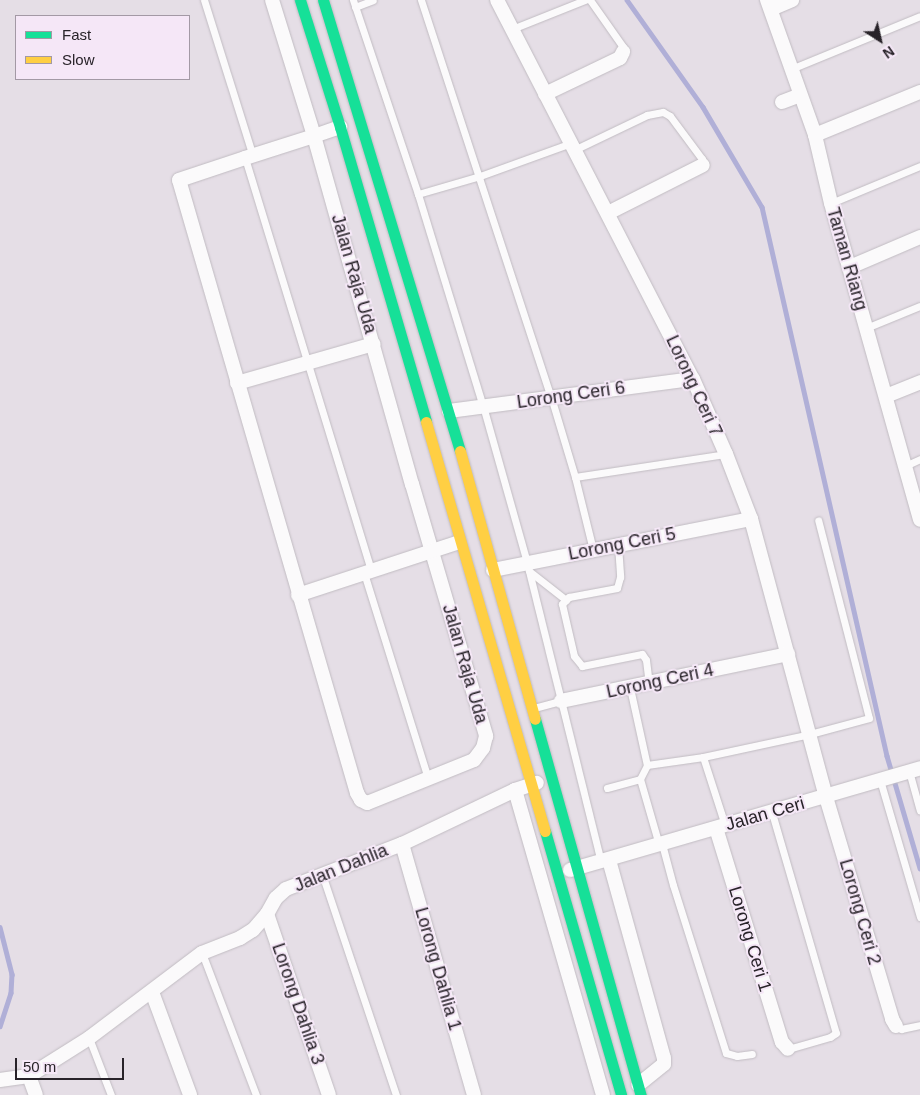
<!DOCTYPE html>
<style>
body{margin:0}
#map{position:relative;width:920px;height:1095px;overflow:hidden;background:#e5dee6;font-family:Helvetica,sans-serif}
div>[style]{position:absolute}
.stream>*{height:4.5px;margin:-2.25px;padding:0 2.25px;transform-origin:2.25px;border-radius:2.25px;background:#b0afd7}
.roads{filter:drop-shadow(0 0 1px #c1bcc2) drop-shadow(0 0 1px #c1bcc2)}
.lane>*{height:7px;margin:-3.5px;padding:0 3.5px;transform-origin:3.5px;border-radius:3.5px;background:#fbfafb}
.street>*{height:14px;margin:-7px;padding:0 7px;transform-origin:7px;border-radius:7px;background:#fbfafb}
.fast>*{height:11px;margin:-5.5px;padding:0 5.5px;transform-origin:5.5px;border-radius:5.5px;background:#16e098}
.slow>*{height:11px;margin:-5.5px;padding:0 5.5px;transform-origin:5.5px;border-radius:5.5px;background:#ffcf43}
span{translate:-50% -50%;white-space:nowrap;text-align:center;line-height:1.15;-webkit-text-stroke:4px #f5e7f7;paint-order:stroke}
.street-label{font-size:18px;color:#282329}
.legend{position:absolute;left:15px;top:15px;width:175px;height:65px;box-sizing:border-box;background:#f5e7f7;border:1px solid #a399a5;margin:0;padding:6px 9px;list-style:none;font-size:15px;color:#282329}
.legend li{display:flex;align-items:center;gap:10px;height:25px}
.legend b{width:25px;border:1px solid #a399a5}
.north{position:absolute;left:855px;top:15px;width:50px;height:50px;-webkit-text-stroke:4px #f5e7f7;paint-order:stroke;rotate:145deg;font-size:14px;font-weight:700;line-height:20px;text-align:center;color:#282329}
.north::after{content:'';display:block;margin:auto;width:18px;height:22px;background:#282329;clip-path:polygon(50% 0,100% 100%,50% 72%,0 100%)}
.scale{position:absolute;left:15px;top:1058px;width:109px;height:22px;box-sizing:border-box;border:2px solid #282329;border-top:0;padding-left:6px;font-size:15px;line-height:18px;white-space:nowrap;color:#282329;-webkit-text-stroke:4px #f5e7f7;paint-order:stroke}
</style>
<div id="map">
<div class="stream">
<div style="left:627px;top:0;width:131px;rotate:54.6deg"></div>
<div style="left:703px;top:107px;width:116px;rotate:59.5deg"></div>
<div style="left:762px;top:207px;width:563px;rotate:77.17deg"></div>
<div style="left:887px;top:756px;width:117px;rotate:73.6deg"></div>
<div style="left:0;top:927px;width:49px;rotate:75.7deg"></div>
<div style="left:12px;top:974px;width:19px;rotate:93deg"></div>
<div style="left:11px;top:993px;width:35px;rotate:108deg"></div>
</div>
<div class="roads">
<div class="lane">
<div style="left:204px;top:0;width:164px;rotate:72.6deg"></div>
<div style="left:353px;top:0;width:205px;rotate:71.5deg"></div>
<div style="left:418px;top:194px;width:222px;rotate:73deg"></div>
<div style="left:483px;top:406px;width:163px;rotate:74.3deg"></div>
<div style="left:527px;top:563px;width:308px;rotate:76.1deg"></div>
<div style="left:421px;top:0;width:418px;rotate:71.9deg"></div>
<div style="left:551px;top:397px;width:84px;rotate:73.3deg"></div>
<div style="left:575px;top:477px;width:75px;rotate:76.1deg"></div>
<div style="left:590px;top:0;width:57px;rotate:54.9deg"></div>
<div style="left:623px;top:47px;width:5px;rotate:90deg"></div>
<div style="left:355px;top:7px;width:19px;rotate:-21deg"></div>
<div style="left:512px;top:29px;width:79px;rotate:-21.7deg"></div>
<div style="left:791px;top:69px;width:139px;rotate:-22.3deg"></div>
<div style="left:574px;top:150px;width:81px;rotate:-25.6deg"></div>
<div style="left:647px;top:115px;width:16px;rotate:-11deg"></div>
<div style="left:663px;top:112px;width:8px;rotate:30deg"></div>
<div style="left:670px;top:116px;width:54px;rotate:53.3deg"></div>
<div style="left:702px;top:159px;width:6px;rotate:81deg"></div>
<div style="left:245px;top:158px;width:432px;rotate:73deg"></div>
<div style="left:418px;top:194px;width:65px;rotate:-16.2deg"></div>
<div style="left:480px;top:176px;width:97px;rotate:-19.9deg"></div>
<div style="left:831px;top:203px;width:96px;rotate:-22.6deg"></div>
<div style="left:866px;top:328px;width:58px;rotate:-22.2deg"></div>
<div style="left:905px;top:466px;width:17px;rotate:-25deg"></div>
<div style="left:575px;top:477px;width:153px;rotate:-8.7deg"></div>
<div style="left:618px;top:545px;width:32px;rotate:86deg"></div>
<div style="left:620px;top:577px;width:11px;rotate:105deg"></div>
<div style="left:617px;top:588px;width:49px;rotate:169.4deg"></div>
<div style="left:569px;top:597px;width:10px;rotate:135deg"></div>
<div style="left:562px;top:604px;width:53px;rotate:77deg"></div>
<div style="left:574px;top:656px;width:13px;rotate:51deg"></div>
<div style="left:582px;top:666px;width:61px;rotate:-11.3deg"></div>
<div style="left:642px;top:654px;width:7px;rotate:56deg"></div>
<div style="left:646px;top:660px;width:24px;rotate:83deg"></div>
<div style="left:529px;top:571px;width:47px;rotate:38.1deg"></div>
<div style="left:364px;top:573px;width:216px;rotate:72.7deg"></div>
<div style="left:630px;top:688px;width:79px;rotate:77.6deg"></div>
<div style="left:534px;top:708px;width:28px;rotate:-15deg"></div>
<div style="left:703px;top:757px;width:71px;rotate:72.1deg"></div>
<div style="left:909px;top:771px;width:41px;rotate:74.6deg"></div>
<div style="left:640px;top:779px;width:69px;rotate:73.9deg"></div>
<div style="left:880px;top:780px;width:143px;rotate:73.7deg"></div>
<div style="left:607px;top:788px;width:34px;rotate:-15deg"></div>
<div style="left:640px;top:779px;width:16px;rotate:-63deg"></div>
<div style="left:647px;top:765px;width:57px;rotate:-8.1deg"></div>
<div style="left:703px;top:757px;width:109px;rotate:-12.1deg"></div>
<div style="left:810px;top:734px;width:61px;rotate:-15.2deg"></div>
<div style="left:869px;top:718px;width:204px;rotate:-104.4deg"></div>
<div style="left:772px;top:813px;width:229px;rotate:73.8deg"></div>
<div style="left:836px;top:1033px;width:7px;rotate:146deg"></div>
<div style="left:830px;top:1037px;width:44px;rotate:164.1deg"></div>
<div style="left:662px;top:844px;width:42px;rotate:75deg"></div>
<div style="left:673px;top:885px;width:176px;rotate:72.5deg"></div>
<div style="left:726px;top:1053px;width:11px;rotate:15deg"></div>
<div style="left:737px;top:1056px;width:15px;rotate:-8deg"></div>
<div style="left:322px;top:874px;width:233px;rotate:71.5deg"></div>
<div style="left:202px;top:953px;width:152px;rotate:69.2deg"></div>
<div style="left:896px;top:1026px;width:6px;rotate:31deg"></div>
<div style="left:901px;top:1029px;width:19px;rotate:-12deg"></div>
<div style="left:89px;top:1038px;width:61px;rotate:68.9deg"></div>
</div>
<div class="street">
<div style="left:272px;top:0;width:142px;rotate:72.8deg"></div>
<div style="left:314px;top:136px;width:362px;rotate:74.3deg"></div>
<div style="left:412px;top:484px;width:263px;rotate:73.6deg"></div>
<div style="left:486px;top:736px;width:12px;rotate:104deg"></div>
<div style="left:483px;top:748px;width:15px;rotate:127deg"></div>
<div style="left:474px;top:760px;width:115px;rotate:158.1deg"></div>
<div style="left:367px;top:803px;width:7px;rotate:-153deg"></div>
<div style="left:361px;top:800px;width:8px;rotate:-120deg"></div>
<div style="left:357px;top:793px;width:638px;rotate:-106.19deg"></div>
<div style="left:179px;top:180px;width:70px;rotate:-18.4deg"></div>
<div style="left:245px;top:158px;width:72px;rotate:-17.7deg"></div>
<div style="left:314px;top:136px;width:28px;rotate:-19deg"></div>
<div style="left:497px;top:0;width:427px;rotate:62.7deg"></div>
<div style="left:693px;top:379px;width:82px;rotate:66.3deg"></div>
<div style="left:726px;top:454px;width:70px;rotate:69deg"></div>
<div style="left:751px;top:519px;width:288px;rotate:74.9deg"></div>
<div style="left:826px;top:797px;width:232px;rotate:73.4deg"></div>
<div style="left:892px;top:1019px;width:8px;rotate:60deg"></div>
<div style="left:767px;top:0;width:143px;rotate:70.4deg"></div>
<div style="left:815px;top:135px;width:70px;rotate:76.8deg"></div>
<div style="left:831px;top:203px;width:329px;rotate:74.3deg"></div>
<div style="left:771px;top:9px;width:23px;rotate:-23deg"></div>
<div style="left:545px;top:94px;width:83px;rotate:-25.6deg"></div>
<div style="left:620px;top:58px;width:7px;rotate:-63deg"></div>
<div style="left:782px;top:102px;width:19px;rotate:-21deg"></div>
<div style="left:815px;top:135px;width:113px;rotate:-22.3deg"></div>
<div style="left:608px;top:213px;width:106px;rotate:-26.8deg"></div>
<div style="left:850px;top:267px;width:76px;rotate:-23.2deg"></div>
<div style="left:237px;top:383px;width:142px;rotate:-15.9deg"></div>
<div style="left:886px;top:396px;width:37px;rotate:-22deg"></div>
<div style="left:449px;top:411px;width:246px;rotate:-7.5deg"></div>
<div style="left:493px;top:570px;width:263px;rotate:-11.2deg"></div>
<div style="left:298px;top:595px;width:169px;rotate:-18.2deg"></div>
<div style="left:561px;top:701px;width:232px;rotate:-11.7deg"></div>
<div style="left:515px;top:790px;width:317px;rotate:73.9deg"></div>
<div style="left:716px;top:828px;width:224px;rotate:72.9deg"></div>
<div style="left:782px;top:1042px;width:9px;rotate:49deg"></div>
<div style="left:402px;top:844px;width:261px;rotate:74deg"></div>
<div style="left:609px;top:860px;width:205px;rotate:74.5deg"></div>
<div style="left:664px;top:1058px;width:6px;rotate:90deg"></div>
<div style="left:664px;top:1064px;width:33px;rotate:141deg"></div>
<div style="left:570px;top:870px;width:365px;rotate:-16.2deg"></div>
<div style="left:267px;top:914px;width:191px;rotate:71.1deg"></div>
<div style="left:152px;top:992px;width:110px;rotate:69.7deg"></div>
<div style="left:29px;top:1076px;width:20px;rotate:70deg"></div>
<div style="left:0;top:1080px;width:29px;rotate:-8deg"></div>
<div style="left:29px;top:1076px;width:71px;rotate:-32.3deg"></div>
<div style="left:89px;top:1038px;width:141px;rotate:-37deg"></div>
<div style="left:202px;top:953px;width:41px;rotate:-21.5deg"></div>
<div style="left:240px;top:938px;width:15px;rotate:-32deg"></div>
<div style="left:253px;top:930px;width:21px;rotate:-49deg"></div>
<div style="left:267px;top:914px;width:18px;rotate:-61deg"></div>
<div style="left:276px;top:898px;width:13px;rotate:-42deg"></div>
<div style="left:286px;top:889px;width:124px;rotate:-21.2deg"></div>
<div style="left:402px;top:844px;width:125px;rotate:-25.5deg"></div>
<div style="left:515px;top:790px;width:23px;rotate:-18deg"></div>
</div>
<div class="fast">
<div style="left:300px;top:0;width:133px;rotate:72.5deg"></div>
<div style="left:340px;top:127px;width:307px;rotate:73.7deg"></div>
<div style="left:323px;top:0;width:471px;rotate:73.1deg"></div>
<div style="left:535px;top:719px;width:391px;rotate:74.3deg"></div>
<div style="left:545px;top:831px;width:275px;rotate:73.9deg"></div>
</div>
<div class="slow">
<div style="left:426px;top:422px;width:426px;rotate:73.8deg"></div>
<div style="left:460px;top:451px;width:278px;rotate:74.4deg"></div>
</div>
</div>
<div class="street-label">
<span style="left:847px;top:259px;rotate:74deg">Taman Riang</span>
<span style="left:354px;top:274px;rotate:74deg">Jalan Raja Uda</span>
<span style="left:694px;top:386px;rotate:65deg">Lorong Ceri 7</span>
<span style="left:571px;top:395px;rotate:-8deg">Lorong Ceri 6</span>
<span style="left:622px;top:544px;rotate:-11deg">Lorong Ceri 5</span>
<span style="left:465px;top:664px;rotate:74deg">Jalan Raja Uda</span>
<span style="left:660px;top:681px;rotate:-12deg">Lorong Ceri 4</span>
<span style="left:765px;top:814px;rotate:-16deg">Jalan Ceri</span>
<span style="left:341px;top:868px;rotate:-22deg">Jalan Dahlia</span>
<span style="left:860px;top:912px;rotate:74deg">Lorong Ceri 2</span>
<span style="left:750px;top:939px;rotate:73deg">Lorong Ceri 1</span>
<span style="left:438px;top:969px;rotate:74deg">Lorong Dahlia 1</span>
<span style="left:298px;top:1004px;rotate:71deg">Lorong Dahlia 3</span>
</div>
<ul class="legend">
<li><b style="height:6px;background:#16e098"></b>Fast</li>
<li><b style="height:6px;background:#ffcf43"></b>Slow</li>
</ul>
<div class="north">N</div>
<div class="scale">50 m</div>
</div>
